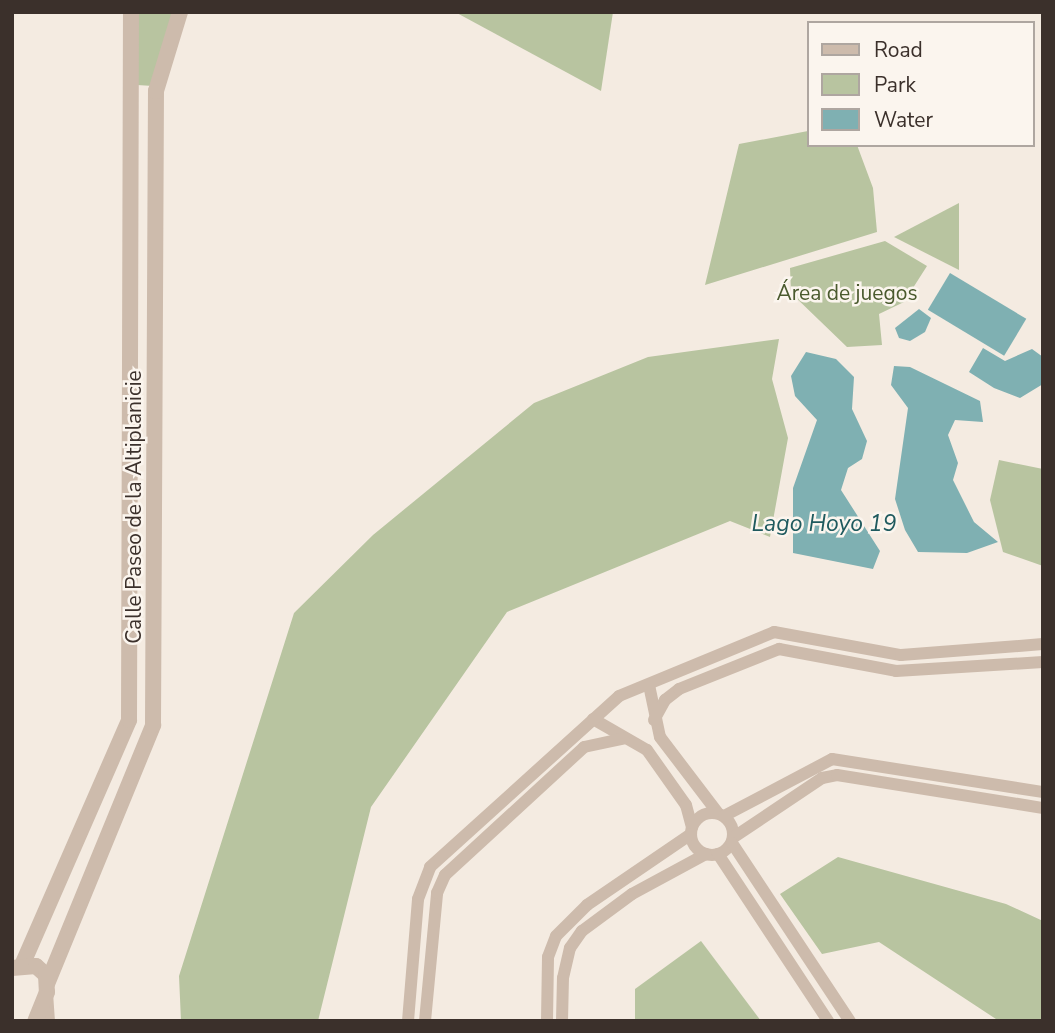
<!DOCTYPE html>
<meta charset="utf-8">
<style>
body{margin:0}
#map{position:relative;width:1055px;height:1033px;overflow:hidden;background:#f4ebe1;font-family:"Nunito Sans",sans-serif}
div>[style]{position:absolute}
.green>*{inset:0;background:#b8c4a0}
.water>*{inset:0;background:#7fb0b2;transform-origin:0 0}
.minor>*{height:12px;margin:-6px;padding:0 6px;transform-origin:6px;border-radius:6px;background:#cdbbac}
.minor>.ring{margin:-6px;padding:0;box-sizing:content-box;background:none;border:12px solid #cdbbac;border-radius:50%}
.tertiary>*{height:16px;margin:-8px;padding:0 8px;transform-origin:8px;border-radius:8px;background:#cdbbac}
span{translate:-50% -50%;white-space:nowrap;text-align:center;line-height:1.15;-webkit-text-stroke:5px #fbf5ee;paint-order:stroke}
.park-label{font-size:21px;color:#4a5a2e}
.street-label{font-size:21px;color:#3b302b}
.water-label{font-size:23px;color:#1f5a5e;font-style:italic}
.frame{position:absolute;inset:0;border:14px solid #3b302b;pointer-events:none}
.legend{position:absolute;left:807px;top:21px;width:228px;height:126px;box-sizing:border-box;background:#fbf5ee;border:2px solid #aea6a0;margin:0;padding:9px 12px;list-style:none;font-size:21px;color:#3b302b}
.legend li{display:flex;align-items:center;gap:14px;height:35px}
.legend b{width:35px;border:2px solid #aea6a0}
</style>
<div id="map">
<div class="green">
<div style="clip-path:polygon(137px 12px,174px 12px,153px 86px,137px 85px)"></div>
<div style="clip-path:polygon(455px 12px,613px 12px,601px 91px)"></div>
<div style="clip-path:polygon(808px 131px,808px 145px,857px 145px,873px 188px,877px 232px,705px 285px,739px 144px)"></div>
<div style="clip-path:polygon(959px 203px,959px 270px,894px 237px)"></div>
<div style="clip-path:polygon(885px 241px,927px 266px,904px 302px,879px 314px,882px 345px,847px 347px,791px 293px,790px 268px)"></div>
<div style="clip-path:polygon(779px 339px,772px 379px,788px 438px,770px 537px,730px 521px,507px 612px,371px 807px,318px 1021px,181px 1021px,179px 976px,294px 613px,373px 535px,534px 403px,648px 357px)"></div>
<div style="clip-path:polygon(999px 460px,1043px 469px,1043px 566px,1003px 552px,990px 500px)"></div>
<div style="clip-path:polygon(838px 857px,1006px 904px,1043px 921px,1043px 1021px,999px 1021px,879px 942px,822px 954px,780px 894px)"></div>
<div style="clip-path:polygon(701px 941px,761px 1021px,635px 1021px,635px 989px)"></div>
</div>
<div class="water">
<div style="left:950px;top:273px;width:89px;height:43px;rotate:31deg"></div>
<div style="clip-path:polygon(919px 309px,931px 318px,925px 332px,910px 341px,899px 338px,895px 328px)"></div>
<div style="clip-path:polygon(983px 348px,1005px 361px,1032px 349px,1043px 357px,1043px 384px,1020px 398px,994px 388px,969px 372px)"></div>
<div style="clip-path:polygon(806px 352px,836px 359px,854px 377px,852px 409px,867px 441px,862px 459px,848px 468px,841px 490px,880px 551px,873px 569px,793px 553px,793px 488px,817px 420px,795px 396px,791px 376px)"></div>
<div style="clip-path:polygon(894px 366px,910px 367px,980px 401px,983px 422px,955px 420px,948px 435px,958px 463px,953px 480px,974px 522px,998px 542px,967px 553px,918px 552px,905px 530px,895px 499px,908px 408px,891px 385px)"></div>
</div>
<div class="minor">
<div style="left:649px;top:685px;width:53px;rotate:78.1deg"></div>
<div style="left:660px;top:737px;width:96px;rotate:52.7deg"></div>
<div style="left:593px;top:719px;width:62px;rotate:29.9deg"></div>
<div style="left:647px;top:750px;width:67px;rotate:54.7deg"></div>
<div style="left:686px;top:805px;width:23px;rotate:75deg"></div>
<div style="left:654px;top:720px;width:23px;rotate:-61deg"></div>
<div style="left:665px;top:700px;width:18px;rotate:-38deg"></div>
<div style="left:679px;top:689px;width:108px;rotate:-21.8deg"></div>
<div style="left:779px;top:649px;width:119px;rotate:10.6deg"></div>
<div style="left:896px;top:671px;width:147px;rotate:-3.5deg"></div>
<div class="ring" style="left:691px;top:813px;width:30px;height:30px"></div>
<div style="left:724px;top:816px;width:122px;rotate:-27.8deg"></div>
<div style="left:832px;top:759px;width:214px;rotate:8.9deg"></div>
<div style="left:734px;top:837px;width:106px;rotate:-33.8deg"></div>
<div style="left:822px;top:778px;width:15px;rotate:-11deg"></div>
<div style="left:837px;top:775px;width:209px;rotate:9.1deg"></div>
<div style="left:732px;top:843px;width:214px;rotate:56.5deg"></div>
<div style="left:718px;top:854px;width:200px;rotate:56.6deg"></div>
<div style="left:47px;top:993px;width:28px;rotate:86deg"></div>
<div style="left:408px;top:1021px;width:122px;rotate:-85.3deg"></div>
<div style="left:418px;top:899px;width:34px;rotate:-69deg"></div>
<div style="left:430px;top:867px;width:255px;rotate:-42.1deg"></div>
<div style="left:619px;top:696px;width:168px;rotate:-22.4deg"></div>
<div style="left:774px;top:632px;width:129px;rotate:10.3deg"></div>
<div style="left:901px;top:655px;width:142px;rotate:-4.4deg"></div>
<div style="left:425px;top:1021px;width:129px;rotate:-84.6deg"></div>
<div style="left:437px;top:893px;width:20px;rotate:-66deg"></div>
<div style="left:445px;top:875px;width:189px;rotate:-42.6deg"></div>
<div style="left:584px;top:747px;width:40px;rotate:-12deg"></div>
<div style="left:547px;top:1021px;width:64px;rotate:-89.1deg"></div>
<div style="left:548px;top:957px;width:22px;rotate:-69deg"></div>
<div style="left:556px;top:936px;width:44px;rotate:-45deg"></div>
<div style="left:587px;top:905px;width:126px;rotate:-34.3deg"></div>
<div style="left:562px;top:1021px;width:43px;rotate:-88.7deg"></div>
<div style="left:563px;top:978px;width:31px;rotate:-77deg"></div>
<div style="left:570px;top:948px;width:21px;rotate:-55deg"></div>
<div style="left:582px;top:931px;width:62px;rotate:-36.5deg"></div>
<div style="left:632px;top:894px;width:84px;rotate:-28.4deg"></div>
</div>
<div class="tertiary">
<div style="left:23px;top:963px;width:265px;rotate:-66.4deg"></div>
<div style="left:129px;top:720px;width:708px;rotate:-89.84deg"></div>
<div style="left:12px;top:968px;width:24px;rotate:-5deg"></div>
<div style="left:36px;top:966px;width:13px;rotate:42deg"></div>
<div style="left:46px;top:975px;width:17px;rotate:87deg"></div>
<div style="left:47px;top:992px;width:31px;rotate:112deg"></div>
<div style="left:47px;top:984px;width:280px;rotate:-67.7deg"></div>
<div style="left:153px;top:725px;width:634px;rotate:-89.73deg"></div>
<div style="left:156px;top:91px;width:83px;rotate:-73.1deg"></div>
</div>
<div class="park-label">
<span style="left:847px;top:293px">Área de juegos</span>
</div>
<div class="street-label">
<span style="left:134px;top:507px;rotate:-90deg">Calle Paseo de la Altiplanicie</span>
</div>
<div class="water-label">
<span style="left:824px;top:524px">Lago Hoyo 19</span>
</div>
<div class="frame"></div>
<ul class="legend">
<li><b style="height:9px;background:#cdbbac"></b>Road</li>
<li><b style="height:19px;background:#b8c4a0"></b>Park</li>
<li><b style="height:19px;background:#7fb0b2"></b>Water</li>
</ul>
</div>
